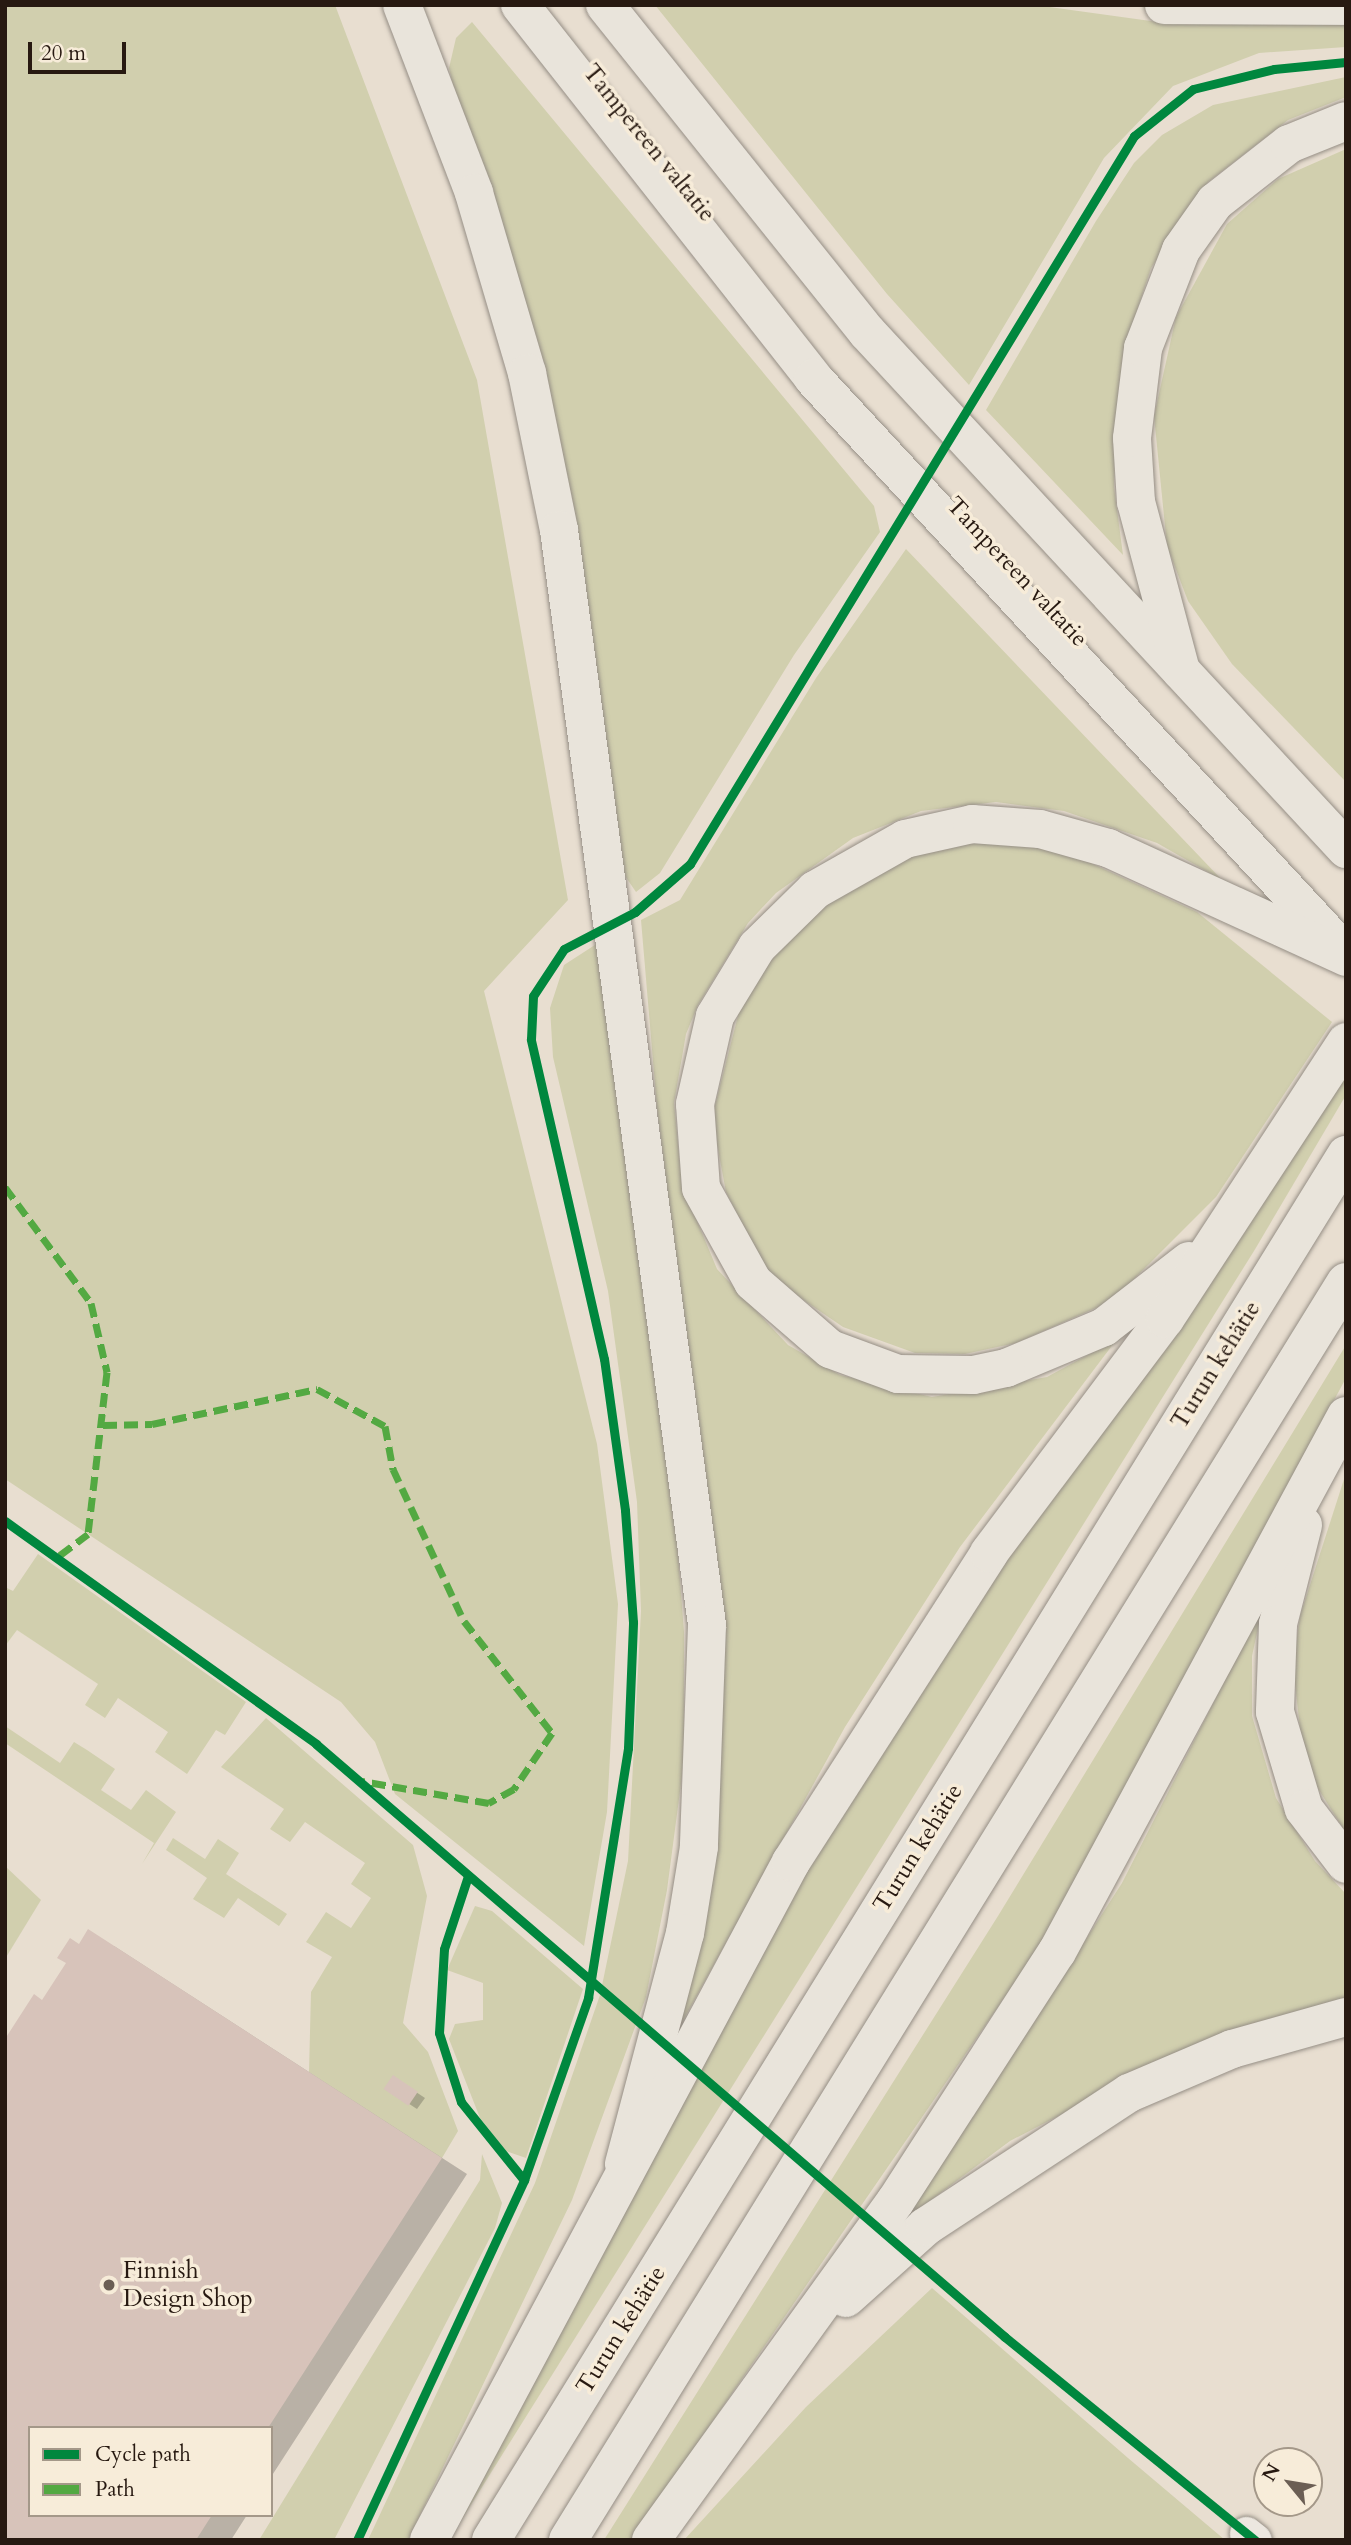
<!DOCTYPE html>
<meta charset="utf-8">
<style>
body{margin:0}
#map{position:relative;width:1351px;height:2545px;overflow:hidden;background:#e8ded0;font-family:Cardo,serif}
div>[style]{position:absolute}
.green>*{inset:0;background:#d1cfae}
.shadow>*{inset:0;background:#0003}
.building>*{inset:0;background:#d7c3ba;transform-origin:0 0}
.roads{filter:drop-shadow(0 0 2px #958e85) drop-shadow(0 0 2px #958e85)}
.minor>*{height:33px;margin:-16.5px;padding:0 16.5px;transform-origin:16.5px;border-radius:16.5px;background:#ece7e0}
.highway>*{height:38px;margin:-19px;padding:0 19px;transform-origin:19px;border-radius:19px;background:#e9e4db}
.quiet>*{height:7px;margin-top:-3.5px;transform-origin:0;background:repeating-linear-gradient(90deg,#53a942 0 14px,transparent 0 21px)}
.cycleway>*{height:9px;margin:-4.5px;padding:0 4.5px;transform-origin:4.5px;border-radius:4.5px;background:#00873e}
.dots>*{width:19px;height:19px;translate:-50% -50%;box-sizing:border-box;border:4px solid #f7ecd9;border-radius:50%}
span{translate:-50% -50%;white-space:nowrap;text-align:center;line-height:1.15;-webkit-text-stroke:7px #f7ecd9;paint-order:stroke}
.street-label{font-size:24px;color:#271911}
.poi-label{font-size:24px;color:#271911}
.left{translate:0 -50%;text-align:left}
.frame{position:absolute;inset:0;border:7px solid #271911;pointer-events:none}
.legend{position:absolute;left:28px;top:2426px;width:245px;height:91px;box-sizing:border-box;background:#f7ecd9;border:2px solid #a49889;margin:0;padding:9px 12px;list-style:none;font-size:21px;color:#271911}
.legend li{display:flex;align-items:center;gap:14px;height:35px}
.legend b{width:35px;border:2px solid #a49889}
.north{position:absolute;left:1253px;top:2447px;width:70px;height:70px;box-sizing:border-box;background:#f7ecd9;border:2px solid #a49889;border-radius:50%;rotate:300deg;font-size:19px;font-weight:700;line-height:28px;text-align:center;color:#271911}
.north::after{content:'';display:block;margin:auto;width:24px;height:32px;background:#6b5e54;clip-path:polygon(50% 0,100% 100%,50% 72%,0 100%)}
.scale{position:absolute;left:28px;top:42px;width:98px;height:32px;box-sizing:border-box;border:4px solid #271911;border-top:0;padding-left:9px;font-size:21px;line-height:24px;white-space:nowrap;color:#271911;-webkit-text-stroke:5px #f7ecd9;paint-order:stroke}
</style>
<div id="map">
<div class="green">
<div style="clip-path:polygon(5px 5px,335px 5px,477px 380px,568px 900px,484px 991px,597px 1444px,618px 1604px,607px 1812px,584px 1946px,395px 1794px,375px 1742px,341px 1702px,5px 1479px)"></div>
<div style="clip-path:polygon(655px 5px,1035px 5px,1165px 23px,1346px 16px,1346px 47px,1259px 53px,1173px 86px,1104px 158px,969px 385px,887px 294px)"></div>
<div style="clip-path:polygon(472px 22px,874px 506px,880px 532px,794px 655px,660px 873px,636px 892px,623px 873px,449px 68px,456px 38px)"></div>
<div style="clip-path:polygon(1346px 77px,1346px 97px,1288px 120px,1208px 182px,1151px 268px,1124px 350px,1117px 403px,1114px 487px,1123px 555px,986px 410px,1096px 221px,1134px 163px,1162px 135px,1213px 105px)"></div>
<div style="clip-path:polygon(1346px 149px,1346px 782px,1232px 664px,1188px 601px,1167px 546px,1154px 416px,1176px 317px,1227px 224px,1278px 179px)"></div>
<div style="clip-path:polygon(906px 549px,1222px 880px,1157px 843px,1064px 811px,996px 802px,921px 811px,853px 838px,776px 893px,748px 923px,698px 1005px,686px 1034px,674px 1103px,682px 1185px,717px 1269px,788px 1345px,840px 1375px,932px 1397px,1047px 1377px,1117px 1339px,960px 1547px,845px 1727px,680px 2026px,706px 1499px,657px 1108px,641px 920px,680px 900px,816px 678px)"></div>
<div style="clip-path:polygon(1009px 842px,1069px 853px,1197px 912px,1332px 1022px,1216px 1197px,1128px 1285px,1098px 1307px,1016px 1343px,965px 1354px,915px 1353px,843px 1327px,783px 1286px,761px 1262px,726px 1192px,712px 1117px,741px 1004px,800px 919px,894px 862px,951px 844px)"></div>
<div style="clip-path:polygon(598px 943px,674px 1503px,684px 1632px,684px 1761px,667px 1890px,646px 1997px,572px 2200px,408px 2540px,368px 2540px,535px 2183px,600px 1995px,628px 1861px,641px 1611px,637px 1502px,608px 1291px,553px 1057px,550px 1008px,564px 965px)"></div>
<div style="clip-path:polygon(1346px 1077px,1346px 1095px,1254px 1251px,449px 2540px,740px 1983px,921px 1682px)"></div>
<div style="clip-path:polygon(1346px 1345px,1346px 1378px,1044px 1940px,631px 2540px,604px 2540px,998px 1916px)"></div>
<div style="clip-path:polygon(1346px 1473px,1346px 1833px,1312px 1779px,1302px 1746px,1293px 1666px,1300px 1616px)"></div>
<div style="clip-path:polygon(38px 1554px,246px 1702px,225px 1735px,216px 1730px,187px 1774px,155px 1752px,168px 1732px,118px 1698px,105px 1718px,85px 1705px,98px 1684px,17px 1630px,5px 1646px,5px 1587px,13px 1591px)"></div>
<div style="clip-path:polygon(1263px 1605px,1252px 1656px,1252px 1716px,1276px 1798px,1315px 1861px,1346px 1894px,1346px 2002px,1062px 2114px,1010px 2141px,907px 2218px,1122px 1883px)"></div>
<div style="clip-path:polygon(266px 1718px,413px 1845px,427px 1896px,403px 2023px,428px 2052px,458px 2131px,442px 2158px,309px 2072px,311px 1992px,332px 1957px,306px 1942px,326px 1912px,351px 1928px,371px 1898px,351px 1884px,365px 1863px,305px 1822px,290px 1842px,270px 1829px,284px 1809px,221px 1767px)"></div>
<div style="clip-path:polygon(5px 1726px,60px 1763px,74px 1742px,87px 1750px,115px 1769px,101px 1790px,131px 1810px,146px 1790px,176px 1812px,142px 1864px,154px 1843px,5px 1743px)"></div>
<div style="clip-path:polygon(173px 1838px,205px 1859px,218px 1839px,239px 1853px,226px 1874px,287px 1914px,279px 1926px,238px 1898px,224px 1918px,193px 1899px,207px 1878px,166px 1850px)"></div>
<div style="clip-path:polygon(5px 1866px,41px 1900px,5px 1959px)"></div>
<div style="clip-path:polygon(475px 1906px,492px 1911px,583px 1989px,526px 2158px,506px 2151px,480px 2118px,449px 2039px,455px 2024px,483px 2020px,483px 1983px,447px 1970px)"></div>
<div style="clip-path:polygon(482px 2154px,502px 2203px,495px 2228px,334px 2540px,259px 2540px,480px 2180px)"></div>
<div style="clip-path:polygon(932px 2288px,1128px 2458px,1225px 2540px,684px 2540px,806px 2407px)"></div>
</div>
<div class="shadow">
<div style="clip-path:polygon(80px 1946px,114px 1946px,467px 2174px,271px 2477px,271px 2428px,30px 2428px,30px 2515px,247px 2515px,231px 2540px,5px 2540px,43px 2002px)"></div>
<div style="clip-path:polygon(401px 2082px,425px 2098px,417px 2109px,386px 2089px)"></div>
</div>
<div class="building">
<div style="clip-path:polygon(88px 1929px,442px 2158px,268px 2428px,30px 2428px,30px 2515px,212px 2515px,196px 2540px,5px 2540px,5px 2039px,34px 1994px,42px 2000px,66px 1963px,57px 1958px,70px 1938px,79px 1944px)"></div>
<div style="left:393px;top:2075px;width:30px;height:17px;rotate:34deg"></div>
</div>
<div class="roads">
<div class="minor">
<div style="left:1246px;top:2533px;width:11px;rotate:38deg"></div>
</div>
<div class="highway">
<div style="left:402px;top:5px;width:201px;rotate:69deg"></div>
<div style="left:474px;top:193px;width:188px;rotate:73.6deg"></div>
<div style="left:527px;top:373px;width:160px;rotate:78.5deg"></div>
<div style="left:559px;top:530px;width:1105px;rotate:82.3deg"></div>
<div style="left:707px;top:1625px;width:222px;rotate:92.1deg"></div>
<div style="left:699px;top:1847px;width:87px;rotate:99.2deg"></div>
<div style="left:685px;top:1933px;width:239px;rotate:104.8deg"></div>
<div style="left:520px;top:5px;width:474px;rotate:51.8deg"></div>
<div style="left:813px;top:378px;width:773px;rotate:47.2deg"></div>
<div style="left:605px;top:5px;width:419px;rotate:51.3deg"></div>
<div style="left:867px;top:332px;width:705px;rotate:47.18deg"></div>
<div style="left:1164px;top:5px;width:182px;rotate:0.3deg"></div>
<div style="left:1181px;top:671px;width:175px;rotate:-104.9deg"></div>
<div style="left:1136px;top:502px;width:64px;rotate:-93.6deg"></div>
<div style="left:1132px;top:438px;width:91px;rotate:-83deg"></div>
<div style="left:1143px;top:348px;width:105px;rotate:-68.8deg"></div>
<div style="left:1181px;top:250px;width:59px;rotate:-54.7deg"></div>
<div style="left:1215px;top:202px;width:94px;rotate:-38.1deg"></div>
<div style="left:1289px;top:144px;width:61px;rotate:-22deg"></div>
<div style="left:1189px;top:1261px;width:108px;rotate:142.2deg"></div>
<div style="left:1104px;top:1327px;width:106px;rotate:157.3deg"></div>
<div style="left:1006px;top:1368px;width:34px;rotate:168deg"></div>
<div style="left:973px;top:1375px;width:75px;rotate:-179.2deg"></div>
<div style="left:898px;top:1374px;width:72px;rotate:-159.8deg"></div>
<div style="left:830px;top:1349px;width:102px;rotate:-139deg"></div>
<div style="left:753px;top:1282px;width:107px;rotate:-119deg"></div>
<div style="left:701px;top:1188px;width:84px;rotate:-94.1deg"></div>
<div style="left:695px;top:1104px;width:90px;rotate:-77.2deg"></div>
<div style="left:715px;top:1016px;width:81px;rotate:-58.7deg"></div>
<div style="left:757px;top:947px;width:81px;rotate:-44.5deg"></div>
<div style="left:815px;top:890px;width:103px;rotate:-29.5deg"></div>
<div style="left:905px;top:839px;width:69px;rotate:-12.6deg"></div>
<div style="left:972px;top:824px;width:68px;rotate:4.2deg"></div>
<div style="left:1040px;top:829px;width:71px;rotate:15.6deg"></div>
<div style="left:1108px;top:848px;width:262px;rotate:24.6deg"></div>
<div style="left:1303px;top:1525px;width:102px;rotate:104.2deg"></div>
<div style="left:1278px;top:1624px;width:88px;rotate:92deg"></div>
<div style="left:1275px;top:1712px;width:101px;rotate:73.4deg"></div>
<div style="left:1304px;top:1809px;width:69px;rotate:52.6deg"></div>
<div style="left:846px;top:2298px;width:106px;rotate:-41.9deg"></div>
<div style="left:925px;top:2227px;width:244px;rotate:-33.3deg"></div>
<div style="left:1129px;top:2093px;width:112px;rotate:-23.1deg"></div>
<div style="left:1232px;top:2049px;width:118px;rotate:-15.7deg"></div>
<div style="left:429px;top:2540px;width:769px;rotate:-61.9deg"></div>
<div style="left:791px;top:1862px;width:367px;rotate:-57.3deg"></div>
<div style="left:989px;top:1553px;width:293px;rotate:-53.1deg"></div>
<div style="left:1165px;top:1319px;width:331px;rotate:-56.8deg"></div>
<div style="left:491px;top:2540px;width:1628px;rotate:-58.31deg"></div>
<div style="left:568px;top:2540px;width:1479px;rotate:-58.27deg"></div>
<div style="left:651px;top:2540px;width:417px;rotate:-54.2deg"></div>
<div style="left:895px;top:2202px;width:298px;rotate:-57.1deg"></div>
<div style="left:1057px;top:1952px;width:609px;rotate:-61.67deg"></div>
</div>
</div>
<div class="quiet">
<div style="left:5px;top:1187px;width:144px;rotate:53.4deg"></div>
<div style="left:91px;top:1303px;width:71px;rotate:76.9deg"></div>
<div style="left:107px;top:1372px;width:163px;rotate:96.7deg"></div>
<div style="left:88px;top:1534px;width:36px;rotate:143deg"></div>
<div style="left:103px;top:1425px;width:49px;rotate:-1.2deg"></div>
<div style="left:152px;top:1424px;width:169px;rotate:-12deg"></div>
<div style="left:317px;top:1389px;width:77px;rotate:28.6deg"></div>
<div style="left:385px;top:1426px;width:44px;rotate:79.5deg"></div>
<div style="left:393px;top:1469px;width:168px;rotate:65deg"></div>
<div style="left:464px;top:1621px;width:142px;rotate:51.8deg"></div>
<div style="left:552px;top:1733px;width:68px;rotate:124.2deg"></div>
<div style="left:514px;top:1789px;width:29px;rotate:151deg"></div>
<div style="left:489px;top:1803px;width:129px;rotate:-170.2deg"></div>
</div>
<div class="cycleway">
<div style="left:5px;top:1521px;width:383px;rotate:35.6deg"></div>
<div style="left:316px;top:1744px;width:909px;rotate:40.72deg"></div>
<div style="left:1005px;top:2337px;width:322px;rotate:39.1deg"></div>
<div style="left:468px;top:1876px;width:77px;rotate:108.2deg"></div>
<div style="left:444px;top:1949px;width:84px;rotate:93.4deg"></div>
<div style="left:439px;top:2033px;width:72px;rotate:72.3deg"></div>
<div style="left:461px;top:2102px;width:100px;rotate:51.1deg"></div>
<div style="left:357px;top:2540px;width:397px;rotate:-65.1deg"></div>
<div style="left:524px;top:2180px;width:193px;rotate:-70.6deg"></div>
<div style="left:588px;top:1998px;width:253px;rotate:-80.9deg"></div>
<div style="left:628px;top:1748px;width:126px;rotate:-87.7deg"></div>
<div style="left:633px;top:1622px;width:112px;rotate:-94.1deg"></div>
<div style="left:625px;top:1510px;width:152px;rotate:-97.9deg"></div>
<div style="left:604px;top:1359px;width:328px;rotate:-102.9deg"></div>
<div style="left:531px;top:1039px;width:43px;rotate:-87.3deg"></div>
<div style="left:533px;top:996px;width:56px;rotate:-56.6deg"></div>
<div style="left:564px;top:949px;width:80px;rotate:-27.5deg"></div>
<div style="left:635px;top:912px;width:73px;rotate:-41.1deg"></div>
<div style="left:690px;top:864px;width:853px;rotate:-58.62deg"></div>
<div style="left:1134px;top:136px;width:75px;rotate:-38.5deg"></div>
<div style="left:1193px;top:89px;width:83px;rotate:-13.9deg"></div>
<div style="left:1274px;top:69px;width:72px;rotate:-5.6deg"></div>
</div>
<div class="dots">
<div style="left:109px;top:2285px;background:#6b5e54"></div>
</div>
<div class="street-label">
<span style="left:649px;top:143px;rotate:51deg">Tampereen valtatie</span>
<span style="left:1017px;top:572px;rotate:47deg">Tampereen valtatie</span>
<span style="left:1216px;top:1365px;rotate:-58deg">Turun kehätie</span>
<span style="left:918px;top:1848px;rotate:-58deg">Turun kehätie</span>
<span style="left:621px;top:2330px;rotate:-58deg">Turun kehätie</span>
</div>
<div class="poi-label">
<span class="left" style="left:123px;top:2285px">Finnish<br>Design Shop</span>
</div>
<div class="frame"></div>
<ul class="legend">
<li><b style="height:9px;background:#00873e"></b>Cycle path</li>
<li><b style="height:9px;background:#53a942"></b>Path</li>
</ul>
<div class="north">N</div>
<div class="scale">20 m</div>
</div>
